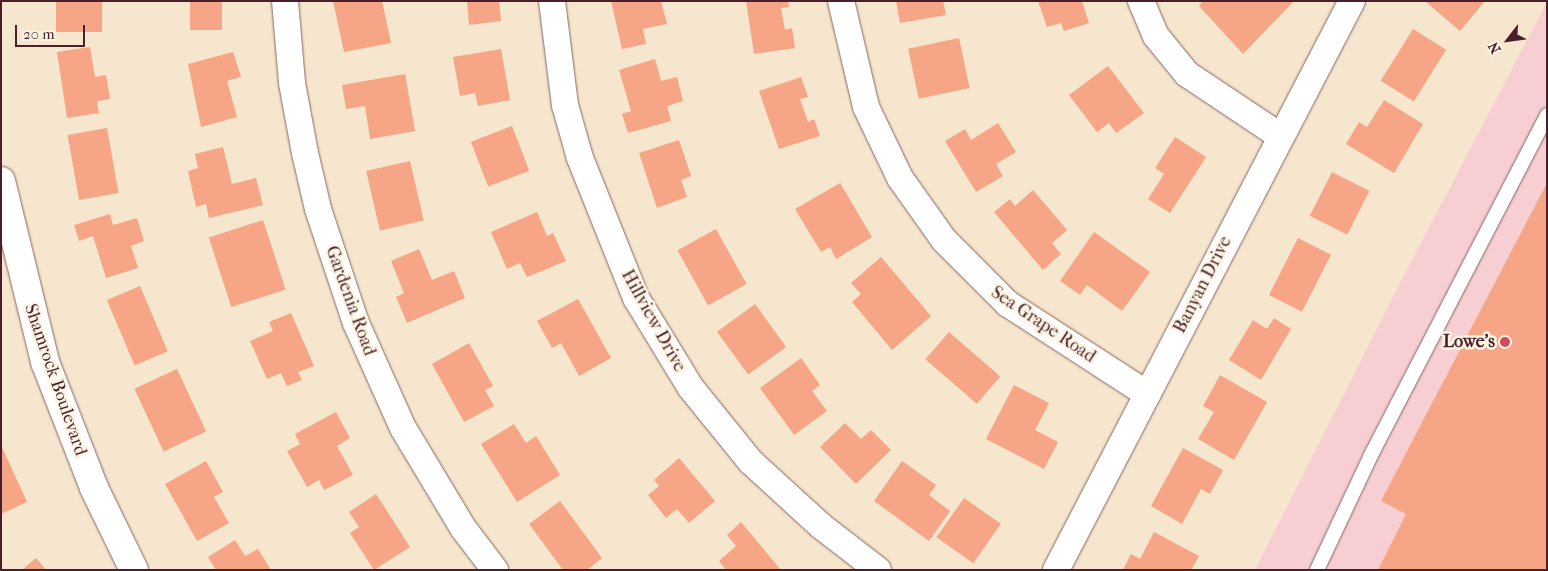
<!DOCTYPE html>
<style>
body{margin:0}
#map{position:relative;width:1548px;height:571px;overflow:hidden;background:#f6e6cd;font-family:"IM FELL French Canon",serif}
div>[style]{position:absolute}
.built>*{inset:0;background:#f7cfd3}
.building>*{inset:0;background:#f6a587;transform-origin:0 0}
.roads{filter:drop-shadow(0 0 1px #866564) drop-shadow(0 0 1px #866564)}
.lane>*{height:14px;margin:-7px;padding:0 7px;transform-origin:7px;border-radius:7px;background:#fff}
.street>*{height:26px;margin:-13px;padding:0 13px;transform-origin:13px;border-radius:13px;background:#fff}
.secondary>*{height:28px;margin:-14px;padding:0 14px;transform-origin:14px;border-radius:14px;background:#fff}
.dots>*{width:14px;height:14px;translate:-50% -50%;box-sizing:border-box;border:2px solid #fcf5e5;border-radius:50%}
span{translate:-50% -50%;white-space:nowrap;text-align:center;line-height:1.15;-webkit-text-stroke:5px #fcf5e5;paint-order:stroke}
.street-label{font-size:18px;color:#4a1f2b}
.poi-label{font-size:18px;color:#4a1f2b;font-weight:700}
.right{translate:-100% -50%;text-align:right}
.frame{position:absolute;inset:0;border:2px solid #4a1f2b;pointer-events:none}
.north{position:absolute;left:1483px;top:15px;width:50px;height:50px;-webkit-text-stroke:4px #fcf5e5;paint-order:stroke;rotate:240deg;font-size:14px;font-weight:700;line-height:20px;text-align:center;color:#4a1f2b}
.north::after{content:'';display:block;margin:auto;width:18px;height:22px;background:#4a1f2b;clip-path:polygon(50% 0,100% 100%,50% 72%,0 100%)}
.scale{position:absolute;left:15px;top:25px;width:70px;height:22px;box-sizing:border-box;border:2px solid #4a1f2b;border-top:0;padding-left:6px;font-size:15px;line-height:18px;white-space:nowrap;color:#4a1f2b;-webkit-text-stroke:4px #fcf5e5;paint-order:stroke}
</style>
<div id="map">
<div class="built">
<div style="clip-path:polygon(1547px 2px,1547px 570px,1255px 570px,1400px 283px)"></div>
</div>
<div class="building">
<div style="left:56px;top:1px;width:46px;height:31px"></div>
<div style="left:190px;top:1px;width:32px;height:29px"></div>
<div style="clip-path:polygon(333px 1px,382px 1px,391px 43px,344px 52px)"></div>
<div style="clip-path:polygon(467px 1px,499px 1px,501px 21px,469px 25px)"></div>
<div style="clip-path:polygon(611px 1px,661px 1px,667px 24px,643px 29px,646px 44px,622px 49px)"></div>
<div style="clip-path:polygon(746px 1px,788px 1px,789px 7px,781px 8px,785px 30px,792px 28px,795px 48px,754px 54px)"></div>
<div style="clip-path:polygon(896px 1px,943px 1px,946px 15px,900px 23px)"></div>
<div style="clip-path:polygon(1038px 1px,1082px 1px,1089px 23px,1064px 31px,1061px 23px,1047px 27px)"></div>
<div style="clip-path:polygon(1203px 1px,1294px 1px,1243px 54px,1199px 6px)"></div>
<div style="clip-path:polygon(1425px 1px,1485px 1px,1460px 31px)"></div>
<div style="left:1413px;top:29px;width:39px;height:61px;rotate:32deg"></div>
<div style="left:959px;top:38px;width:51px;height:52px;rotate:78deg"></div>
<div style="clip-path:polygon(90px 47px,95px 77px,106px 75px,110px 99px,97px 101px,99px 113px,67px 118px,57px 52px)"></div>
<div style="clip-path:polygon(501px 49px,510px 100px,478px 106px,475px 93px,460px 96px,453px 57px)"></div>
<div style="clip-path:polygon(233px 52px,241px 77px,227px 81px,237px 117px,201px 127px,188px 64px)"></div>
<div style="clip-path:polygon(655px 59px,661px 81px,677px 77px,683px 101px,667px 106px,671px 121px,628px 133px,622px 114px,631px 111px,619px 70px)"></div>
<div style="clip-path:polygon(1108px 66px,1144px 113px,1116px 133px,1109px 123px,1097px 132px,1069px 95px)"></div>
<div style="clip-path:polygon(405px 74px,415px 131px,370px 139px,365px 106px,346px 109px,342px 85px)"></div>
<div style="clip-path:polygon(801px 77px,808px 97px,800px 99px,808px 122px,814px 119px,820px 136px,779px 149px,759px 91px)"></div>
<div style="clip-path:polygon(1384px 100px,1423px 124px,1394px 173px,1346px 144px,1359px 122px,1367px 127px)"></div>
<div style="clip-path:polygon(998px 123px,1016px 152px,996px 164px,1003px 176px,976px 192px,945px 141px,965px 129px,971px 140px)"></div>
<div style="left:512px;top:126px;width:48px;height:44px;rotate:69deg"></div>
<div style="left:107px;top:128px;width:66px;height:40px;rotate:80deg"></div>
<div style="clip-path:polygon(1175px 137px,1206px 157px,1170px 213px,1148px 199px,1164px 174px,1155px 168px)"></div>
<div style="clip-path:polygon(679px 140px,691px 176px,681px 180px,687px 197px,657px 208px,639px 153px)"></div>
<div style="clip-path:polygon(223px 147px,232px 184px,256px 178px,263px 205px,209px 218px,206px 204px,196px 207px,188px 171px,198px 168px,195px 154px)"></div>
<div style="left:410px;top:161px;width:61px;height:45px;rotate:77deg"></div>
<div style="left:1332px;top:172px;width:42px;height:49px;rotate:27deg"></div>
<div style="clip-path:polygon(840px 183px,872px 237px,836px 259px,830px 247px,821px 252px,795px 209px)"></div>
<div style="clip-path:polygon(1547px 183px,1547px 570px,1378px 570px,1406px 514px,1381px 501px)"></div>
<div style="clip-path:polygon(1033px 190px,1067px 230px,1052px 243px,1061px 254px,1043px 270px,994px 212px,1010px 199px,1015px 206px)"></div>
<div style="clip-path:polygon(537px 212px,547px 236px,553px 233px,566px 261px,527px 277px,520px 263px,507px 269px,491px 232px)"></div>
<div style="clip-path:polygon(110px 214px,113px 225px,137px 218px,144px 241px,131px 246px,138px 268px,106px 278px,93px 236px,79px 241px,74px 225px)"></div>
<div style="left:263px;top:220px;width:73px;height:57px;rotate:72deg"></div>
<div style="left:716px;top:229px;width:63px;height:44px;rotate:61deg"></div>
<div style="clip-path:polygon(1094px 232px,1150px 272px,1122px 311px,1087px 285px,1080px 295px,1060px 281px)"></div>
<div style="left:1298px;top:238px;width:37px;height:64px;rotate:27deg"></div>
<div style="clip-path:polygon(419px 249px,432px 280px,454px 271px,465px 298px,407px 323px,396px 297px,404px 293px,391px 261px)"></div>
<div style="clip-path:polygon(881px 257px,931px 316px,892px 350px,852px 302px,861px 294px,851px 283px)"></div>
<div style="left:140px;top:286px;width:71px;height:36px;rotate:67deg"></div>
<div style="clip-path:polygon(578px 299px,611px 358px,579px 376px,561px 343px,552px 348px,537px 321px)"></div>
<div style="left:755px;top:304px;width:53px;height:47px;rotate:54deg"></div>
<div style="clip-path:polygon(291px 313px,314px 366px,298px 372px,302px 380px,287px 386px,281px 373px,267px 379px,250px 341px,273px 331px,269px 322px)"></div>
<div style="clip-path:polygon(1274px 318px,1291px 329px,1261px 380px,1229px 360px,1253px 320px,1267px 329px)"></div>
<div style="left:949px;top:332px;width:68px;height:36px;rotate:41deg"></div>
<div style="clip-path:polygon(469px 343px,493px 386px,485px 390px,494px 406px,464px 422px,432px 364px)"></div>
<div style="clip-path:polygon(801px 358px,820px 385px,812px 391px,827px 411px,794px 435px,760px 388px)"></div>
<div style="left:177px;top:369px;width:69px;height:47px;rotate:65deg"></div>
<div style="clip-path:polygon(1220px 375px,1267px 402px,1234px 460px,1198px 439px,1214px 412px,1203px 406px)"></div>
<div style="clip-path:polygon(1014px 385px,1049px 403px,1035px 430px,1058px 442px,1044px 469px,986px 439px)"></div>
<div style="clip-path:polygon(336px 412px,350px 438px,337px 446px,353px 475px,324px 490px,319px 480px,307px 487px,287px 451px,300px 444px,295px 434px)"></div>
<div style="clip-path:polygon(845px 423px,861px 439px,871px 430px,891px 450px,856px 484px,820px 447px)"></div>
<div style="clip-path:polygon(514px 424px,526px 443px,536px 436px,560px 475px,517px 502px,481px 444px)"></div>
<div style="clip-path:polygon(1px 445px,27px 502px,1px 514px)"></div>
<div style="clip-path:polygon(1183px 448px,1223px 470px,1210px 494px,1201px 489px,1182px 524px,1151px 506px)"></div>
<div style="clip-path:polygon(679px 458px,715px 501px,689px 523px,677px 509px,666px 518px,648px 495px,659px 486px,654px 480px)"></div>
<div style="clip-path:polygon(206px 461px,223px 492px,214px 497px,229px 523px,197px 541px,165px 484px)"></div>
<div style="clip-path:polygon(902px 461px,936px 485px,929px 495px,950px 511px,929px 541px,874px 501px)"></div>
<div style="clip-path:polygon(376px 494px,410px 547px,374px 570px,350px 533px,359px 527px,349px 512px)"></div>
<div style="left:964px;top:498px;width:45px;height:48px;rotate:35deg"></div>
<div style="clip-path:polygon(560px 501px,602px 558px,587px 570px,563px 570px,529px 524px)"></div>
<div style="clip-path:polygon(741px 522px,780px 569px,779px 570px,726px 570px,719px 561px,736px 546px,727px 535px)"></div>
<div style="clip-path:polygon(1154px 532px,1199px 556px,1191px 570px,1123px 570px,1131px 554px,1140px 559px)"></div>
<div style="clip-path:polygon(235px 540px,245px 556px,258px 549px,271px 570px,216px 570px,208px 557px)"></div>
<div style="clip-path:polygon(36px 558px,46px 570px,22px 570px)"></div>
</div>
<div class="roads">
<div class="lane">
<div style="left:1317px;top:570px;width:127px;rotate:-64.8deg"></div>
<div style="left:1371px;top:455px;width:383px;rotate:-62.6deg"></div>
</div>
<div class="street">
<div style="left:285px;top:1px;width:82px;rotate:85.1deg"></div>
<div style="left:292px;top:83px;width:71px;rotate:79.5deg"></div>
<div style="left:305px;top:153px;width:57px;rotate:76.9deg"></div>
<div style="left:318px;top:209px;width:120px;rotate:71.6deg"></div>
<div style="left:356px;top:323px;width:115px;rotate:65.9deg"></div>
<div style="left:403px;top:428px;width:117px;rotate:59deg"></div>
<div style="left:463px;top:528px;width:53px;rotate:52.7deg"></div>
<div style="left:552px;top:1px;width:105px;rotate:82.9deg"></div>
<div style="left:565px;top:105px;width:55px;rotate:74.2deg"></div>
<div style="left:580px;top:158px;width:151px;rotate:68.2deg"></div>
<div style="left:636px;top:298px;width:105px;rotate:58.6deg"></div>
<div style="left:691px;top:388px;width:95px;rotate:51deg"></div>
<div style="left:751px;top:462px;width:95px;rotate:42.4deg"></div>
<div style="left:821px;top:526px;width:72px;rotate:37.7deg"></div>
<div style="left:841px;top:1px;width:109px;rotate:76.7deg"></div>
<div style="left:866px;top:107px;width:79px;rotate:64.4deg"></div>
<div style="left:900px;top:178px;width:76px;rotate:54.6deg"></div>
<div style="left:944px;top:240px;width:91px;rotate:45deg"></div>
<div style="left:1008px;top:304px;width:166px;rotate:32.9deg"></div>
<div style="left:1141px;top:1px;width:38px;rotate:67deg"></div>
<div style="left:1156px;top:36px;width:49px;rotate:50.8deg"></div>
<div style="left:1187px;top:74px;width:112px;rotate:33.7deg"></div>
<div style="left:1056px;top:570px;width:641px;rotate:-62.52deg"></div>
</div>
<div class="secondary">
<div style="left:1px;top:181px;width:186px;rotate:76.3deg"></div>
<div style="left:45px;top:362px;width:135px;rotate:68.7deg"></div>
<div style="left:94px;top:488px;width:91px;rotate:64deg"></div>
</div>
</div>
<div class="dots">
<div style="left:1505px;top:342px;background:#d1495b"></div>
</div>
<div class="street-label">
<span style="left:1203px;top:285px;rotate:-63deg">Banyan Drive</span>
<span style="left:350px;top:301px;rotate:70deg">Gardenia Road</span>
<span style="left:653px;top:321px;rotate:61deg">Hillview Drive</span>
<span style="left:1043px;top:325px;rotate:34deg">Sea Grape Road</span>
<span style="left:55px;top:380px;rotate:71deg">Shamrock Boulevard</span>
</div>
<div class="poi-label">
<span class="right" style="left:1495px;top:342px">Lowe's</span>
</div>
<div class="frame"></div>
<div class="north">N</div>
<div class="scale">20 m</div>
</div>
